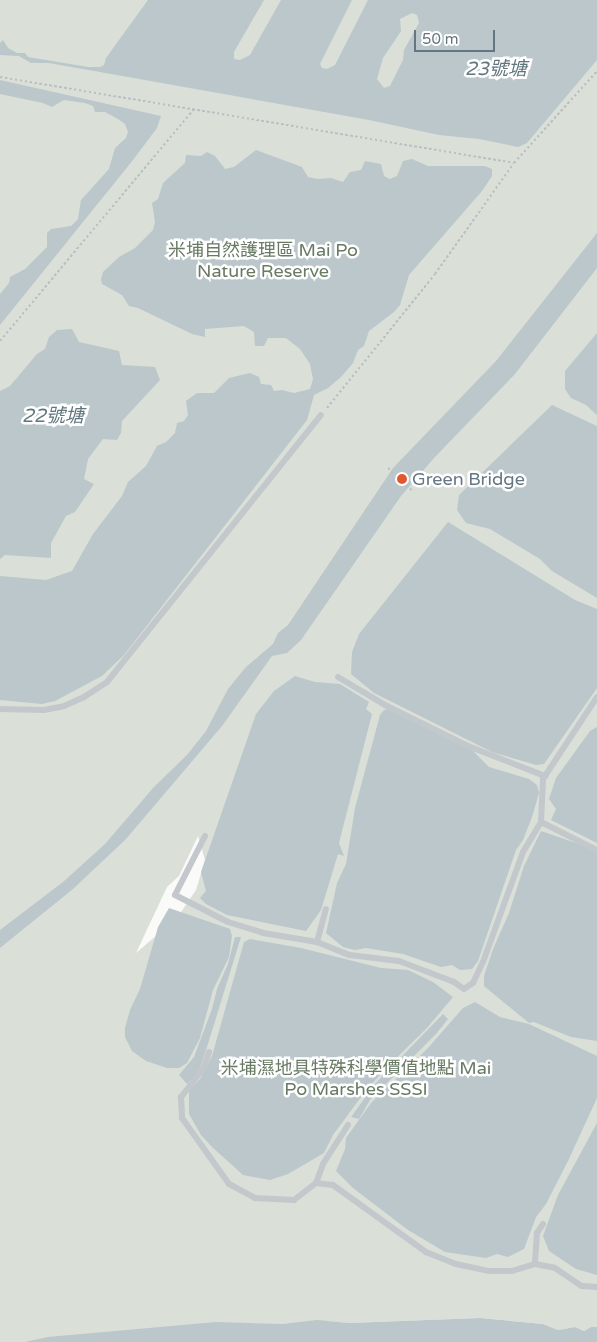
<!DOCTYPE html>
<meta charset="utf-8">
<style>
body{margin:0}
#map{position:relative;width:597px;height:1342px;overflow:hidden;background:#fafaf8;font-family:"Varela Round","Noto Sans TC",sans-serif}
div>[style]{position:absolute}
.green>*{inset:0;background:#dadfd7}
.water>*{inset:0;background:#bbc7cb}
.path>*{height:2px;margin-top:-1px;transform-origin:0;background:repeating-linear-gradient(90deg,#bbbfc2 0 2.5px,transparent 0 5px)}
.lane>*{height:6px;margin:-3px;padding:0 3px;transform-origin:3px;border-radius:3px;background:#c3c8cc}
.dots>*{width:14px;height:14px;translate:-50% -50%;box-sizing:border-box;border:2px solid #fff;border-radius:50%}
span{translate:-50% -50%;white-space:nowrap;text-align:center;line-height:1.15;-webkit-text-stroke:5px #fff;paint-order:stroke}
.park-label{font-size:18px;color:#687a64}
.poi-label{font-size:18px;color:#657683}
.left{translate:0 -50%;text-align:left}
.water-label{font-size:19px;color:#60757c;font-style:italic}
.scale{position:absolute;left:414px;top:30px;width:81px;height:22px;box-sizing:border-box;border:2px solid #657683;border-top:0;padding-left:6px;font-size:15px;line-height:18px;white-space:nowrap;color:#657683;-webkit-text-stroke:4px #fff;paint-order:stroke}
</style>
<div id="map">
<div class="green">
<div style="clip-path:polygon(evenodd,0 0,597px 0,597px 1327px,591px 1327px,584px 1331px,575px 1327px,558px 1330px,543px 1324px,480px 1318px,348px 1323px,327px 1321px,282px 1324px,215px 1324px,25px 1342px,0 1342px,0 0,198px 836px,205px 860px,196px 890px,177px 918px,136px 953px,167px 887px,179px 876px,198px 836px)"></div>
</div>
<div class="water">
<div style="clip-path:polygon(evenodd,148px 0,264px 0,234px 52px,234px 59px,240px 60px,250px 55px,281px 0,352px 0,320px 64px,322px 68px,327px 69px,335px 65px,368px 0,597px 0,597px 60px,527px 143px,518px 147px,479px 139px,439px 135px,369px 120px,49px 63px,31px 63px,19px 56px,0 55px,0 43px,3px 40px,8px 48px,17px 53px,25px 53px,28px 57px,88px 67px,100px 67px,104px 65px,106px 58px,148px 0,412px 13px,417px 15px,419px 23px,404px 50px,403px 60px,390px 86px,384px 88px,377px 79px,383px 58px,401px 31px,400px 19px,412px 13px)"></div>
<div style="clip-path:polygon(0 80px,161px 116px,157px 128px,133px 160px,0 325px,0 294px,9px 283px,10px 277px,25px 269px,47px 247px,47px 233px,51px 229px,71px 226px,78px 219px,81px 200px,109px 169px,115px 148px,126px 138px,128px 132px,125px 124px,118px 119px,105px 112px,95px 112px,93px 106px,85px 103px,64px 100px,52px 107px,43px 103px,0 94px)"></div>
<div style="clip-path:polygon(256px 150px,302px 167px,308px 177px,318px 179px,331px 178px,343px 182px,350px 172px,361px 170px,365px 161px,381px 164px,384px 176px,390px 179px,397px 176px,403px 161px,412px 159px,428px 166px,485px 166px,492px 169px,492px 176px,482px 191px,409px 275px,400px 305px,394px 312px,369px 331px,364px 346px,358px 350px,353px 363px,341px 377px,328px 388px,314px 395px,307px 420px,124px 655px,102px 676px,55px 701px,42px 704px,0 700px,0 576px,46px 580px,72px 571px,93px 534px,122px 496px,128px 482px,146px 466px,157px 446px,166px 442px,175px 433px,177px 423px,184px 421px,188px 415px,186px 401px,197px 393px,214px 393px,229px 378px,250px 373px,259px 377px,261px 384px,271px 385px,274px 391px,282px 390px,294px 393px,310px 389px,313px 379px,310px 364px,300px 349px,286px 338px,268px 338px,264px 346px,255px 346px,254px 332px,244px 326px,205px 329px,205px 337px,192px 334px,138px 308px,129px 306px,122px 295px,102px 284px,101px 279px,103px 272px,119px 257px,135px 248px,153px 230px,155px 222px,152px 203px,158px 199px,163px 183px,185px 163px,186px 155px,201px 156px,207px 152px,215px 156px,225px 169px,234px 167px)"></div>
<div style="clip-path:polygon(597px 233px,597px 268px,515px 374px,434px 458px,401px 496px,301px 640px,287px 653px,272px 656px,222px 726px,126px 839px,73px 889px,0 948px,0 930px,63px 882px,105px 844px,154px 787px,187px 755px,206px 731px,228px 689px,246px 667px,273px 644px,278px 633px,288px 625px,393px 468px,496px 361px)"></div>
<div style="clip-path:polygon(72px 329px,79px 342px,119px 351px,122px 365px,155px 367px,160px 380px,122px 421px,121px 433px,117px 440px,103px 439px,88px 459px,84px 479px,94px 484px,75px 512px,66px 516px,51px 543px,51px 558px,5px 555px,0 559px,0 391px,10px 386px,37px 354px,45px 349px,49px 337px,57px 330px)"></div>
<div style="clip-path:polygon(597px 333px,597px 415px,586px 405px,571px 398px,565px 389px,565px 371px)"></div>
<div style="clip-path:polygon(552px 405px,597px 426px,597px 598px,552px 571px,540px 559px,490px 529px,466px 523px,457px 510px,459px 495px)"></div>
<div style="clip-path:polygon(448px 522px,575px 600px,597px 609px,597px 688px,544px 764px,536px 765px,492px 752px,374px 693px,351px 674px,352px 652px,359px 634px)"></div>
<div style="clip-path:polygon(295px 676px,315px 682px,340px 684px,369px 702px,366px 709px,372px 714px,339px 843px,344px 856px,338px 854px,321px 910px,306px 931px,227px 915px,206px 904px,200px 898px,206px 891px,201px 872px,256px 714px,274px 691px)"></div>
<div style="clip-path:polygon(393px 708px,470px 748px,489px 767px,529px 779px,537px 785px,539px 793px,532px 817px,523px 840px,516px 850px,478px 961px,472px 969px,460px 970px,452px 965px,441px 967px,403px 954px,366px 948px,355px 950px,343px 947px,326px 933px,337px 883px,346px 864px,355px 808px,380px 715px,384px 710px)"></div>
<div style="clip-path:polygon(597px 727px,597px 843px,551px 820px,556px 809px,549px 799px,556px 778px,590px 731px)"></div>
<div style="clip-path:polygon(541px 831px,579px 844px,597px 853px,597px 1041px,571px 1037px,534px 1022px,529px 1023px,484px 986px,484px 976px,493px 949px,509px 913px,524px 866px)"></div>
<div style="clip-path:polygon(169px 908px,230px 929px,232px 936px,229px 957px,213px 990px,200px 1038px,187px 1063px,179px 1068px,167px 1068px,146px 1061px,132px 1051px,125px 1037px,125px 1028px,130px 1010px,140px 989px,158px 927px)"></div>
<div style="clip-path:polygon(235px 937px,241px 937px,207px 1047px,199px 1071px,187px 1084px,179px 1075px,194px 1057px,212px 1009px,217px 989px,228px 964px)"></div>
<div style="clip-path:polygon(250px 939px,301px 948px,381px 968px,408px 970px,433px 982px,453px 997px,427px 1028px,384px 1070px,364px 1093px,333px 1135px,324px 1153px,288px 1174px,270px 1180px,243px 1175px,212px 1147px,201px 1135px,189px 1114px,189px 1090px,200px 1079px,212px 1056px,244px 942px)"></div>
<div style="clip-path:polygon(475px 1002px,500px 1017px,529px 1024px,597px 1056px,597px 1098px,568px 1161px,546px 1204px,536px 1217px,524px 1249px,508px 1257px,497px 1254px,486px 1258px,445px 1252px,408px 1230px,353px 1188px,336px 1171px,345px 1149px,346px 1138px,371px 1103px,428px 1048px,463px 1008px)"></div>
<div style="clip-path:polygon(443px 1014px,448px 1019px,436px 1034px,370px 1100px,359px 1119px,351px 1117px,375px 1084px)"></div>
<div style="clip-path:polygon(597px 1123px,597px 1275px,576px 1269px,549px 1251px,543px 1236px,558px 1195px)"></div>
<div style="clip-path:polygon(480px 1318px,543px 1324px,558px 1330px,575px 1327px,584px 1331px,591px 1327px,597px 1327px,597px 1342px,25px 1342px,48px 1337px,216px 1322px,282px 1324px,317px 1320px,349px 1323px)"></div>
</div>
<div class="path">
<div style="left:0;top:77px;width:521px;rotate:9.5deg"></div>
<div style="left:0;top:341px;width:302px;rotate:-50.1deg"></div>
<div style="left:327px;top:408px;width:172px;rotate:-51.1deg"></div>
<div style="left:435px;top:274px;width:136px;rotate:-54.6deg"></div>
<div style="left:514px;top:163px;width:124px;rotate:-47.9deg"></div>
<div style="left:388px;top:468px;width:35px;rotate:43deg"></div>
</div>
<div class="lane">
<div style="left:338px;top:677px;width:55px;rotate:30.8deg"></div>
<div style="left:385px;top:705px;width:93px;rotate:26.3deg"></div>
<div style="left:468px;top:746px;width:83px;rotate:21.3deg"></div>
<div style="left:0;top:709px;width:44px;rotate:1.3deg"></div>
<div style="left:44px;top:710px;width:20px;rotate:-11deg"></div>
<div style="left:64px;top:706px;width:22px;rotate:-24deg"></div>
<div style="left:84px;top:697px;width:27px;rotate:-33deg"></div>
<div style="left:107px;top:682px;width:342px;rotate:-51.3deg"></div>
<div style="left:541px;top:822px;width:63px;rotate:26.6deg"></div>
<div style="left:205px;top:836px;width:66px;rotate:117deg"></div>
<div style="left:175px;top:895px;width:59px;rotate:27deg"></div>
<div style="left:228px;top:922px;width:37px;rotate:17deg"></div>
<div style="left:263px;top:933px;width:55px;rotate:9.5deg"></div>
<div style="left:317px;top:942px;width:35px;rotate:22deg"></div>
<div style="left:350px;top:955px;width:49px;rotate:7deg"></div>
<div style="left:399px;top:961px;width:59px;rotate:20.9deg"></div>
<div style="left:454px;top:982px;width:12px;rotate:35deg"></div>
<div style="left:464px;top:989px;width:11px;rotate:-34deg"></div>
<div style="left:473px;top:983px;width:23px;rotate:-65deg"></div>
<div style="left:483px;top:962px;width:117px;rotate:-70deg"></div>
<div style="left:523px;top:852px;width:35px;rotate:-59deg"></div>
<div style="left:541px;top:822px;width:43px;rotate:-87.3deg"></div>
<div style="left:543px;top:779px;width:98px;rotate:-56.6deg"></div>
<div style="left:317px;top:942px;width:34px;rotate:-75deg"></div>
<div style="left:209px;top:1052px;width:18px;rotate:109deg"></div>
<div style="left:203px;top:1069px;width:36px;rotate:128deg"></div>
<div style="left:181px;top:1097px;width:21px;rotate:87deg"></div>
<div style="left:182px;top:1118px;width:81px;rotate:54.5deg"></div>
<div style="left:229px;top:1184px;width:30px;rotate:28deg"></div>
<div style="left:255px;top:1198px;width:39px;rotate:3deg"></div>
<div style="left:294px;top:1200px;width:28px;rotate:-38deg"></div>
<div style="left:348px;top:1125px;width:46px;rotate:122.7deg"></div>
<div style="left:323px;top:1164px;width:20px;rotate:110deg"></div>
<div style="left:316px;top:1183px;width:17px;rotate:7deg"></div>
<div style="left:333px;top:1185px;width:115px;rotate:35.8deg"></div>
<div style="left:426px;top:1252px;width:32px;rotate:22deg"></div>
<div style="left:456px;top:1264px;width:34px;rotate:12deg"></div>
<div style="left:489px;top:1271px;width:23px"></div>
<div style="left:512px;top:1271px;width:24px;rotate:-17deg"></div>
<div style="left:543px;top:1224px;width:11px;rotate:124deg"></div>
<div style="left:537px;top:1233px;width:31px;rotate:94deg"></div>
<div style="left:535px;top:1264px;width:20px;rotate:11deg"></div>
<div style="left:555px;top:1268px;width:32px;rotate:34deg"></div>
<div style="left:582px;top:1286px;width:15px;rotate:4deg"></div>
</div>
<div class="dots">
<div style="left:402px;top:479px;background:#e4572e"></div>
</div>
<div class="park-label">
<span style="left:263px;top:261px">米埔自然護理區 Mai Po<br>Nature Reserve</span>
<span style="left:356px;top:1079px">米埔濕地具特殊科學價值地點 Mai<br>Po Marshes SSSI</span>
</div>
<div class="poi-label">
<span class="left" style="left:412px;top:479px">Green Bridge</span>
</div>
<div class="water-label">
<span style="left:496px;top:70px">23號塘</span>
<span style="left:53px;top:417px">22號塘</span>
</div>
<div class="scale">50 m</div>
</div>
